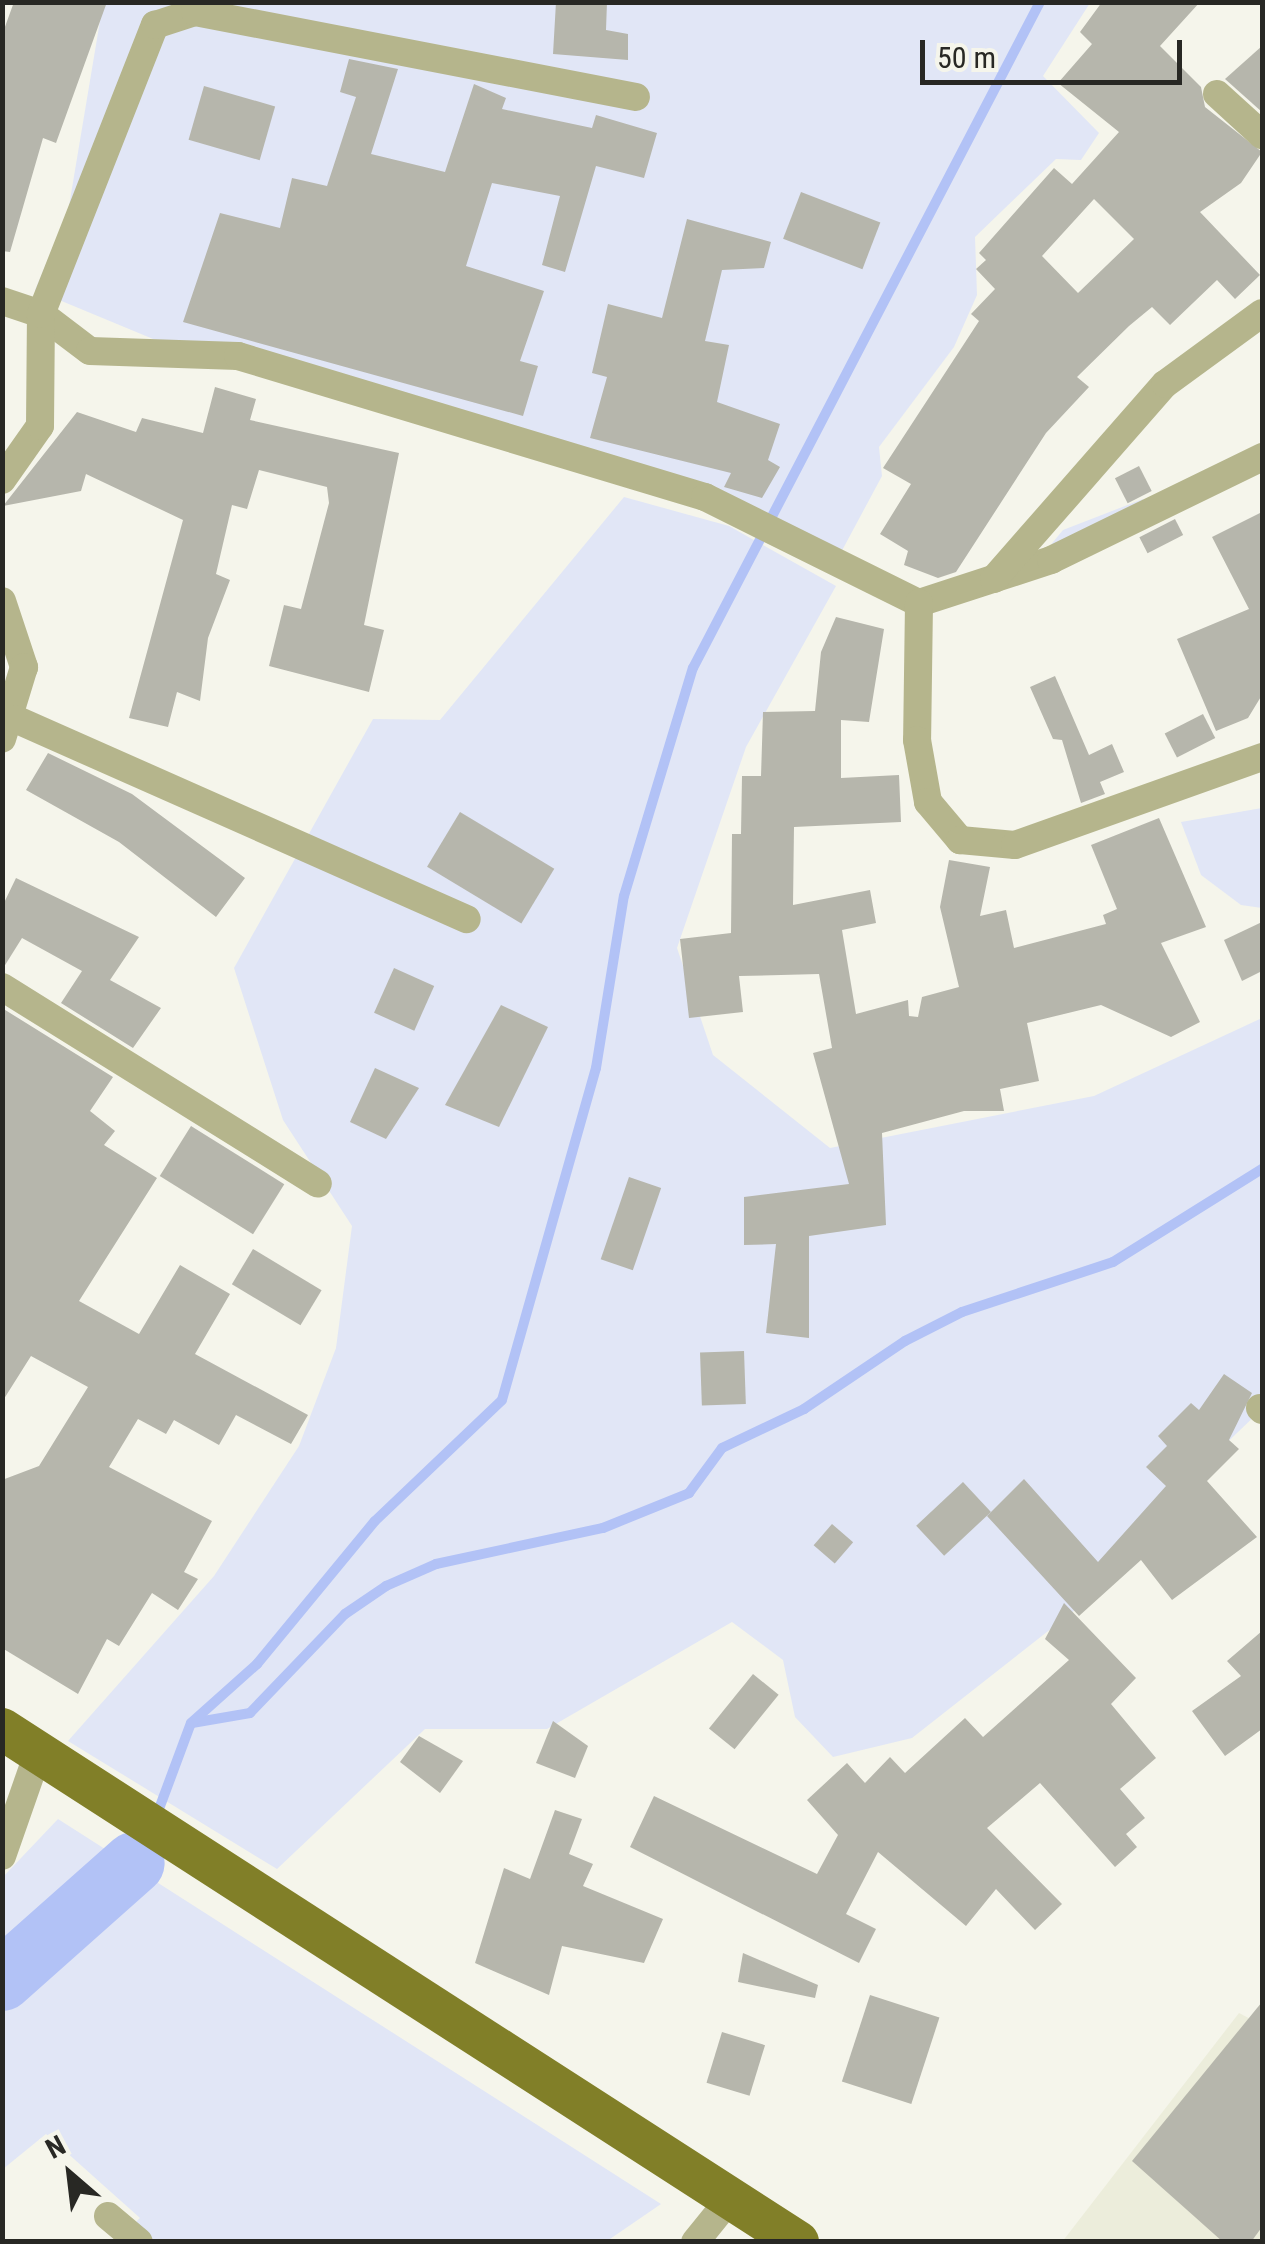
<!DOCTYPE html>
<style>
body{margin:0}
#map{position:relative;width:1265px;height:2244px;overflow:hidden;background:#f5f5eb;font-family:"Roboto Condensed",sans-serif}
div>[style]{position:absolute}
.built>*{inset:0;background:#eceddb}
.green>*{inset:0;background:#e1e6f6}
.stream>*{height:10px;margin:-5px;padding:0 5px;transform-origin:5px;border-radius:5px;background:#b2c2f6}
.river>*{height:62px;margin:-31px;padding:0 31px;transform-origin:31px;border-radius:31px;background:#b2c2f6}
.building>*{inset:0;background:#b6b6ac;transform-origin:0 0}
.street>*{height:28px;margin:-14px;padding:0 14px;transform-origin:14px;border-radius:14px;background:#b5b58c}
.primary>*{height:42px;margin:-21px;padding:0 21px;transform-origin:21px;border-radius:21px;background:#817f28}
span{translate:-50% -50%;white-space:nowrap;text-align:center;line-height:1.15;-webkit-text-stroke:10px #f5f5eb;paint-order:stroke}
.frame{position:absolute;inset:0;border:5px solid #282824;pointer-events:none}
.north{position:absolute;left:20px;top:2124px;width:100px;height:100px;-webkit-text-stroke:8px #f5f5eb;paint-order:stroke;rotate:332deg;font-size:28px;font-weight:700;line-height:40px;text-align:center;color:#282824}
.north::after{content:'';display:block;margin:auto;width:35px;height:45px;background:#282824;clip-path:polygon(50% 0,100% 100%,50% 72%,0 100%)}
.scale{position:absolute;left:920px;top:40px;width:262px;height:45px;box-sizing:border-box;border:5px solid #282824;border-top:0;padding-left:12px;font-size:30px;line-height:35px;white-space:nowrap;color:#282824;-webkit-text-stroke:8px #f5f5eb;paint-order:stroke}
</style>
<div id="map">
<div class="built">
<div style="clip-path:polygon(1239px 2013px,1262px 2025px,1262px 2241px,1062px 2242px)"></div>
</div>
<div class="green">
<div style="clip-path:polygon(103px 3px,1090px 3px,1043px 76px,1099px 133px,1081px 160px,1056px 159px,975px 237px,977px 295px,954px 347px,879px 447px,882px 476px,838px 558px,705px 497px,170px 346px,35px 290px,68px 212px)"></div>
<div style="clip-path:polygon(624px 497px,729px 526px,836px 586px,746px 747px,677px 948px,713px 1055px,830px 1148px,1094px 1096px,1262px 1018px,1262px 1409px,1164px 1503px,1126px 1570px,912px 1738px,833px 1757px,795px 1717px,783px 1660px,732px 1622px,547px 1729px,425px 1729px,277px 1869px,68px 1741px,214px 1576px,299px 1446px,336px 1348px,352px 1226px,283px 1120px,234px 968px,373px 719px,440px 720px)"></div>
<div style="clip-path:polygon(1143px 499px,1146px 505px,1039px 559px,1063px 530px)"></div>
<div style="clip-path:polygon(1262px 808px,1262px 908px,1241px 905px,1201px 875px,1181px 822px)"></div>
<div style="clip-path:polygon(58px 1819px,661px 2204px,607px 2241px,116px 2241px,140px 2218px,46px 2134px,3px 2169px,3px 1877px)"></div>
</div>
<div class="stream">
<div style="left:192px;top:1723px;width:59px;rotate:-9.8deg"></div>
<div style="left:250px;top:1713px;width:137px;rotate:-46.2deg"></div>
<div style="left:345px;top:1614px;width:50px;rotate:-34.3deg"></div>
<div style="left:386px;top:1586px;width:55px;rotate:-23.7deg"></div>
<div style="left:436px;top:1564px;width:171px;rotate:-12.2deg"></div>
<div style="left:603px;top:1528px;width:93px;rotate:-22.1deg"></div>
<div style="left:689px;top:1493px;width:56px;rotate:-53.7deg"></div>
<div style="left:722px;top:1448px;width:91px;rotate:-25.4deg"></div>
<div style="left:804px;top:1409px;width:122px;rotate:-34deg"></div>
<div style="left:905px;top:1341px;width:64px;rotate:-27deg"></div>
<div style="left:962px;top:1312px;width:159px;rotate:-18.3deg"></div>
<div style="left:1113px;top:1262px;width:176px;rotate:-32deg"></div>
<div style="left:156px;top:1817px;width:100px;rotate:-69.6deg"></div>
<div style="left:191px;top:1723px;width:89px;rotate:-41.8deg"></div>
<div style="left:257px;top:1664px;width:185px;rotate:-50.5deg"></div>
<div style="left:375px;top:1521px;width:175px;rotate:-43.6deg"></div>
<div style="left:502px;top:1400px;width:345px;rotate:-74.2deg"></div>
<div style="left:596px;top:1068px;width:174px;rotate:-80.8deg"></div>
<div style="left:624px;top:896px;width:238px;rotate:-73.2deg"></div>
<div style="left:693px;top:668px;width:751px;rotate:-62.48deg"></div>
<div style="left:134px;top:1863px;width:29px;rotate:-63deg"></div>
</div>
<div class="river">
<div style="left:2px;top:1980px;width:176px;rotate:-41.6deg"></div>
</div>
<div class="building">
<div style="clip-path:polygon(14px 2px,107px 2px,56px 143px,43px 138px,10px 252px,2px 251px,2px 35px)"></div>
<div style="clip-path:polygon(556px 2px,607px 2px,606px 30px,628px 34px,628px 60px,553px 54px)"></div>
<div style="clip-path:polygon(evenodd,1102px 2px,1200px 2px,1160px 46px,1201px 87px,1205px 107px,1262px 152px,1241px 183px,1200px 212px,1260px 275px,1235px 299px,1217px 280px,1170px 325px,1152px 307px,1129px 326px,1077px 377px,1089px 387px,1046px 433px,956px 572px,938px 578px,904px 565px,908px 551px,880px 534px,911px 484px,883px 468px,979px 321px,971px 314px,995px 289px,976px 269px,986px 260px,979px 253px,1054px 168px,1072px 184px,1119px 132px,1058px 83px,1092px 44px,1080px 32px,1102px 2px,1094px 199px,1134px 239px,1078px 293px,1042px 256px,1094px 199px)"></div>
<div style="clip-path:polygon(1262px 46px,1262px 112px,1225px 79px)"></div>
<div style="clip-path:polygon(349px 59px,398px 69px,371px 154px,445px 172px,474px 84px,506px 98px,502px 109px,592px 128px,596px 115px,657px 133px,644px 178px,596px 166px,565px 272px,542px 265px,560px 196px,492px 183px,466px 266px,544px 291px,520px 361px,538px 366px,523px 416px,183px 322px,220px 213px,280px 228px,292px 178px,327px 186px,356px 97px,340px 92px)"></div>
<div style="left:204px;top:86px;width:74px;height:56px;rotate:16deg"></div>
<div style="left:801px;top:192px;width:85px;height:50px;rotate:21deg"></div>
<div style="clip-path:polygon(687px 219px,771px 242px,764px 268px,722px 270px,705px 341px,729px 345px,717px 402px,780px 424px,768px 460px,780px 467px,762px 498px,724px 487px,731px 473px,590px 438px,607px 377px,592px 373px,608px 304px,662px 318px)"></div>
<div style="clip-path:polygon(215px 387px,256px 399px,250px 420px,399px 453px,364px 625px,384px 630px,369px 692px,269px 666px,284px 605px,301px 609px,329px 503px,327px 487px,259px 470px,247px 509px,232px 505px,216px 574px,230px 580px,208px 638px,200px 701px,177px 692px,168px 727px,129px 718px,183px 520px,86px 474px,81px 491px,3px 506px,77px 412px,136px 432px,142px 418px,203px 433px)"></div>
<div style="left:1139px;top:466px;width:28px;height:27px;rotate:63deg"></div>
<div style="clip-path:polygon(1262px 512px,1262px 695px,1248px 718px,1216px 731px,1177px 639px,1249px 609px,1212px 537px)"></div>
<div style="left:1175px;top:519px;width:18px;height:40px;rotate:63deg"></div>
<div style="clip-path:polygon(836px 617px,884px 629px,869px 722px,841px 720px,841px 778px,899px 775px,901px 822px,794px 827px,793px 905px,870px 890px,876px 923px,842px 930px,856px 1014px,908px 1000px,909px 1016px,918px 1017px,922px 997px,959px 987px,940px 907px,949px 860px,990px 867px,980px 916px,1006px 910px,1014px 948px,1106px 924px,1103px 915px,1117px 909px,1091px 845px,1159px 818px,1206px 927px,1161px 943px,1200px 1022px,1171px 1037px,1101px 1005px,1027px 1023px,1039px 1081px,1000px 1089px,1004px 1111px,964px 1111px,882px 1133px,886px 1225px,809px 1236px,809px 1338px,766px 1333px,776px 1244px,744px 1245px,744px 1197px,849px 1184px,813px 1053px,832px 1048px,819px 974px,739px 976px,743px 1012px,689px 1018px,680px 939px,731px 933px,732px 834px,741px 834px,742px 776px,761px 776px,763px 712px,815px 711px,821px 652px)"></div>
<div style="clip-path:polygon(1055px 676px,1089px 755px,1112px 744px,1124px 772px,1100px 782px,1105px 794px,1081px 803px,1062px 740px,1053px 739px,1030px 687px)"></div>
<div style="left:1203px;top:714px;width:27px;height:43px;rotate:63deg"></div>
<div style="clip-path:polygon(48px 753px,132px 794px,245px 878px,216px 917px,119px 842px,26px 790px)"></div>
<div style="left:460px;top:812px;width:110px;height:64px;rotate:31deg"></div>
<div style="clip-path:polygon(16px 878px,139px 937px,110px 980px,161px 1008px,133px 1048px,61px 1003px,82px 971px,22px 938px,2px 970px,2px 907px)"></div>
<div style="clip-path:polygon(1262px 922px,1262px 971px,1242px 981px,1224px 940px)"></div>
<div style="left:394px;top:968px;width:44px;height:49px;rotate:24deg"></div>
<div style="clip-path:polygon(501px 1005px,548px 1027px,499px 1127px,445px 1105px)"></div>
<div style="clip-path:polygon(2px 1008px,113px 1077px,90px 1111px,115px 1131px,104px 1145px,157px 1178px,79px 1301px,139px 1334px,180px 1265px,230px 1294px,195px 1354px,308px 1415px,291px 1444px,236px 1415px,219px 1445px,174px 1420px,166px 1434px,138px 1419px,109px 1467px,212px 1521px,184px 1572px,198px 1579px,178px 1610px,152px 1593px,119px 1646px,107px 1639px,78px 1694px,2px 1648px,2px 1480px,39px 1466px,88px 1387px,31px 1356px,2px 1402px)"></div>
<div style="clip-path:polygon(375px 1068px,419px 1088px,386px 1139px,350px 1122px)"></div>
<div style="left:191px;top:1126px;width:110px;height:59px;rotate:32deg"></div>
<div style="left:629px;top:1177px;width:34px;height:87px;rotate:19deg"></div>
<div style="left:253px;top:1249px;width:80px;height:41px;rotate:31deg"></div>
<div style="left:744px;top:1351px;width:53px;height:44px;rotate:88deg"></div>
<div style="clip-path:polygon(1224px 1374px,1252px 1393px,1229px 1440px,1239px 1449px,1207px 1481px,1257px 1537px,1172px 1600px,1141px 1560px,1079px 1616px,987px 1516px,1024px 1479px,1098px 1562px,1166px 1486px,1146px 1467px,1167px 1446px,1158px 1436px,1191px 1403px,1199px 1410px)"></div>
<div style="left:963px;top:1482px;width:41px;height:64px;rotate:47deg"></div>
<div style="left:832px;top:1524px;width:28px;height:28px;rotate:41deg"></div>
<div style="clip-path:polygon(1064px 1603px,1136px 1678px,1111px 1704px,1156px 1758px,1120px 1789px,1145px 1818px,1126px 1834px,1137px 1847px,1115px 1867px,1040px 1783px,987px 1828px,1062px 1904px,1035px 1930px,996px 1889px,966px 1926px,878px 1852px,846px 1914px,876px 1929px,859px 1963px,630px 1847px,654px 1796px,817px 1874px,838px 1835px,807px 1800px,847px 1763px,865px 1783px,890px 1757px,905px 1773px,965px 1718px,983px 1737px,1069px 1660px,1045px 1639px)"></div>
<div style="clip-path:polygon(1262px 1631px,1262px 1729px,1225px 1756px,1192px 1711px,1241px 1676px,1227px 1661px)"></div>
<div style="left:753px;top:1674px;width:33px;height:70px;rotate:39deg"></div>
<div style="clip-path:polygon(553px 1721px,588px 1746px,575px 1778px,536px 1763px)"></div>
<div style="clip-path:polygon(419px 1736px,463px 1761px,440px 1793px,400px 1762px)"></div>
<div style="clip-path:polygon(555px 1810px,582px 1819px,569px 1854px,593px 1864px,583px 1886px,663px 1919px,644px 1963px,562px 1946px,549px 1995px,475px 1963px,504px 1868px,530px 1879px)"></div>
<div style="clip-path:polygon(743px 1953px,818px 1985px,815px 1998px,738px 1982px)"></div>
<div style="left:870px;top:1995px;width:73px;height:91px;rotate:18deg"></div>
<div style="clip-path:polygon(1262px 2002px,1262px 2227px,1251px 2242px,1223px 2242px,1132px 2161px)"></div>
<div style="left:722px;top:2032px;width:45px;height:53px;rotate:17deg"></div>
</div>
<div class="street">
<div style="left:1217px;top:94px;width:61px;rotate:42.3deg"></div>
<div style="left:2px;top:301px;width:41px;rotate:18.4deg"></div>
<div style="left:41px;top:314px;width:61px;rotate:37.1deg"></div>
<div style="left:90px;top:351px;width:148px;rotate:1.9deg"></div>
<div style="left:238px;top:356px;width:488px;rotate:16.8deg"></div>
<div style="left:705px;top:497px;width:239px;rotate:26.4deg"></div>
<div style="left:919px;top:603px;width:139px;rotate:-18deg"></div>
<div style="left:1051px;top:560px;width:235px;rotate:-26deg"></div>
<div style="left:2px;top:480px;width:66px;rotate:-54.9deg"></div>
<div style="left:40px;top:426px;width:112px;rotate:-89.5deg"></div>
<div style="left:41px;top:314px;width:311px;rotate:-68.5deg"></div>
<div style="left:155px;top:25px;width:42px;rotate:-18deg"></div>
<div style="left:195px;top:12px;width:449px;rotate:10.9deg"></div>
<div style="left:994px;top:579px;width:259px;rotate:-48.8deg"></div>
<div style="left:1165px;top:384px;width:120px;rotate:-36.2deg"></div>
<div style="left:2px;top:601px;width:70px;rotate:71.6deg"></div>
<div style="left:24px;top:667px;width:75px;rotate:107deg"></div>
<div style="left:919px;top:603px;width:137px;rotate:90.8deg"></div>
<div style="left:917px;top:740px;width:63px;rotate:79.9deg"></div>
<div style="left:928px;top:802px;width:50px;rotate:49.9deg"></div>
<div style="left:960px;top:840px;width:55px;rotate:5.2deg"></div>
<div style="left:1015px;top:845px;width:262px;rotate:-19.6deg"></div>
<div style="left:15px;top:719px;width:494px;rotate:23.9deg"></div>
<div style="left:2px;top:987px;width:372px;rotate:31.9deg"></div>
<div style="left:1260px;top:1408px;width:3px;rotate:45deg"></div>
<div style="left:2px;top:1856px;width:109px;rotate:-70.7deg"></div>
<div style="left:108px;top:2216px;width:40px;rotate:40deg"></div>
<div style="left:695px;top:2242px;width:54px;rotate:-51deg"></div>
</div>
<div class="primary">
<div style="left:2px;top:1729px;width:947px;rotate:32.8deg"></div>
</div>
<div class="frame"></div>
<div class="north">N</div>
<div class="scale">50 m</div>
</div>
